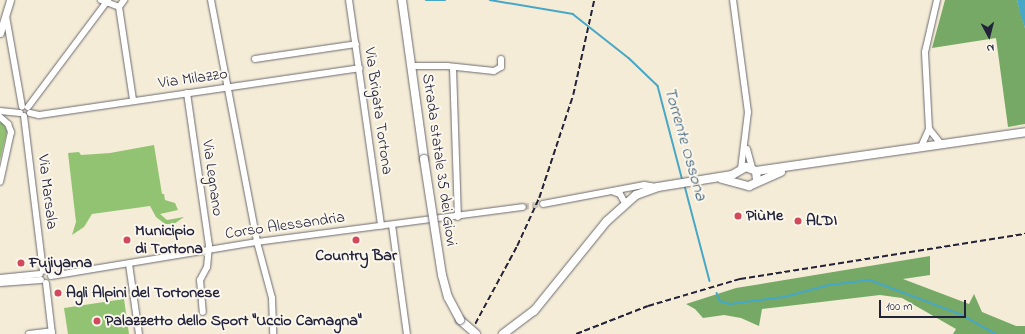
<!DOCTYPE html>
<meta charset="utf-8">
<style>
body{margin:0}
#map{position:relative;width:1025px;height:334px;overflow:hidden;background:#f4ecd6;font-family:"Indie Flower",sans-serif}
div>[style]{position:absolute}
.green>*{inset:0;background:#92c373}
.forest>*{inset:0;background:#75a965}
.water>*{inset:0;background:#47a7c6}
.stream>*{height:1.5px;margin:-0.75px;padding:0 0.75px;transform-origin:0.75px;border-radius:0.75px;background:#47a7c6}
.minor-tunnel>*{height:6px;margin-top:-3px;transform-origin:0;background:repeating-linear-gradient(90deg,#cac4b7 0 6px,transparent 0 9px)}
.roads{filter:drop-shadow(0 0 1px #6c6971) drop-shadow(0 0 1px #6c6971)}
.minor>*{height:6px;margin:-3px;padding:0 3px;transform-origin:3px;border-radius:3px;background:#fff}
.tertiary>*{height:7px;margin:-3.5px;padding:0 3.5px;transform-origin:3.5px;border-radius:3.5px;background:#fff}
.secondary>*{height:8px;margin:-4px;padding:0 4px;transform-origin:4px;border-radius:4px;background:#fff}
.rail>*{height:1.5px;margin-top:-0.75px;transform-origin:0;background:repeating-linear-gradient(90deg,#22223b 0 6px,transparent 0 9px)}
.bridges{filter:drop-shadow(0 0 1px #6c6971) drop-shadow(0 0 1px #6c6971)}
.secondary-bridge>*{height:8px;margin:-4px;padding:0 4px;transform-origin:4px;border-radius:4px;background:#fff}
.dots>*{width:11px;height:11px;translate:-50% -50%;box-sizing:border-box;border:2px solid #fbf7ec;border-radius:50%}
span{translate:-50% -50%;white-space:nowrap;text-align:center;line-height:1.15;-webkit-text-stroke:4px #fbf7ec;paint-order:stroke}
.street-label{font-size:16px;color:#22223b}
.poi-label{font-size:16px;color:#22223b;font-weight:700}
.left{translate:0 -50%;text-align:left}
.water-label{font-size:17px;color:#315773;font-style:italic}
.north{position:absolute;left:969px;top:16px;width:40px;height:40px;-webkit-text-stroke:3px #fbf7ec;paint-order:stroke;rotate:173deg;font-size:11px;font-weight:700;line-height:16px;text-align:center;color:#22223b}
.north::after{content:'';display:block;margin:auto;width:14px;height:18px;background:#22223b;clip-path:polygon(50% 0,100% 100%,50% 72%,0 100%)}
.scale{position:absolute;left:879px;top:300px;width:87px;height:18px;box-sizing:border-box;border:2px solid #22223b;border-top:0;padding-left:5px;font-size:12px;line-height:14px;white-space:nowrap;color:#22223b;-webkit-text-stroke:3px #fbf7ec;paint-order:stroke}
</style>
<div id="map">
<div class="green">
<div style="clip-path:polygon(0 122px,3px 123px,7px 131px,0 160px)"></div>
<div style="clip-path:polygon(154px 145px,162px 194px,164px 194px,165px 200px,175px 203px,178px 210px,160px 214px,167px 220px,184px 217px,174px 224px,165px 224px,156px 217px,150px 206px,92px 214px,84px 227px,72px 235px,76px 222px,68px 153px,79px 152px,81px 155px,110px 153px)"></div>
<div style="clip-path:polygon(124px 299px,129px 334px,68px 334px,64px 308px)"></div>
</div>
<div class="forest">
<div style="clip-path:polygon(945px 0,1017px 0,1025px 28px,1025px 124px,1008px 127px,996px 38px,932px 48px)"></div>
<div style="clip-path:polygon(930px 256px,930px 275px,903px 279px,969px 304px,974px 294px,982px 312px,1016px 326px,1025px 326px,1025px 334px,953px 334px,956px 329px,902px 298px,880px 295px,762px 309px,759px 326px,741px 318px,724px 315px,703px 318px,695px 309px,686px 304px,736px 288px)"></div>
</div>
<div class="water">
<div style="clip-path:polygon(1017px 0,1025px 0,1025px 28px,1021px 16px)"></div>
</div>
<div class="stream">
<div style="left:426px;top:0;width:19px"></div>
<div style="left:490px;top:0;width:84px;rotate:9.6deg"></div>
<div style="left:573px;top:14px;width:71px;rotate:38.2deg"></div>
<div style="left:629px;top:58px;width:40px;rotate:44deg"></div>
<div style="left:658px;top:86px;width:98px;rotate:75.3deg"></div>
<div style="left:685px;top:186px;width:98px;rotate:75.3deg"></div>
<div style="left:717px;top:293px;width:9px;rotate:69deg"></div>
<div style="left:720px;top:301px;width:10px;rotate:17deg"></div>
<div style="left:730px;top:304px;width:54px;rotate:-7.4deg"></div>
<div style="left:784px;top:297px;width:47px;rotate:-14.9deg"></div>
<div style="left:829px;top:285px;width:41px;rotate:-7deg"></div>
<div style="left:870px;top:280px;width:96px;rotate:20.7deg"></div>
<div style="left:960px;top:314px;width:41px;rotate:29.1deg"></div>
</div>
<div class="minor-tunnel">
<div style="left:523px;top:207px;width:20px;rotate:-9deg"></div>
</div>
<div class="roads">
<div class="minor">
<div style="left:101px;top:0;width:19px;rotate:21deg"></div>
<div style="left:119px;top:7px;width:94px;rotate:81.4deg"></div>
<div style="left:211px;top:0;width:246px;rotate:79.2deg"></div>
<div style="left:257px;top:242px;width:58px;rotate:75deg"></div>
<div style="left:272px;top:298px;width:36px;rotate:88deg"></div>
<div style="left:349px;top:0;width:228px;rotate:81.9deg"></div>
<div style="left:733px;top:0;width:113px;rotate:82.4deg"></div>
<div style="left:748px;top:112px;width:57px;rotate:97deg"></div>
<div style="left:119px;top:7px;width:9px;rotate:-54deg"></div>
<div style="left:6px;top:16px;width:92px;rotate:80deg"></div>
<div style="left:255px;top:59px;width:102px;rotate:-8.4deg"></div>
<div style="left:411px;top:66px;width:36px"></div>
<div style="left:447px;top:66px;width:47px;rotate:6.1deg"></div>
<div style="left:494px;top:71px;width:8px;rotate:-30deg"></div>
<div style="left:501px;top:67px;width:8px;rotate:-90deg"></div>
<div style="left:453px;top:68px;width:149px;rotate:88.1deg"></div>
<div style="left:187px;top:93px;width:154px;rotate:81.8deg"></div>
<div style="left:209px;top:245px;width:22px;rotate:95deg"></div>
<div style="left:207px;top:267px;width:15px;rotate:118deg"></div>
<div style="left:200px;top:280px;width:32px;rotate:85deg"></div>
<div style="left:28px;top:107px;width:134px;rotate:-53.2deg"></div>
<div style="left:0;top:111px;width:20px;rotate:6deg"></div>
<div style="left:30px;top:113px;width:9px;rotate:13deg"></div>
<div style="left:39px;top:115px;width:324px;rotate:-8.3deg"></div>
<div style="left:24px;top:116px;width:156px;rotate:83deg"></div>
<div style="left:0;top:117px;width:11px;rotate:41deg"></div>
<div style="left:8px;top:124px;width:9px;rotate:69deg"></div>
<div style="left:11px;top:132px;width:51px;rotate:102.4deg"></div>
<div style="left:929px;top:129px;width:19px;rotate:51deg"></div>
<div style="left:921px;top:147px;width:20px;rotate:-66deg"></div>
<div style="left:929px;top:129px;width:77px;rotate:-93deg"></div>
<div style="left:925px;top:52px;width:53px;rotate:-77deg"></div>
<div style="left:747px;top:149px;width:20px;rotate:75deg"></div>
<div style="left:614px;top:192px;width:6px;rotate:18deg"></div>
<div style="left:620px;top:194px;width:10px;rotate:61deg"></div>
<div style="left:543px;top:204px;width:103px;rotate:-10.7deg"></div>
<div style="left:644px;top:185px;width:13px;rotate:9deg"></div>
<div style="left:392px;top:225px;width:110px;rotate:82.2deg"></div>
<div style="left:129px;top:264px;width:71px;rotate:81.9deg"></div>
<div style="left:51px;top:276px;width:209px;rotate:-9.4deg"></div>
<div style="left:257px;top:242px;width:268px;rotate:-7.5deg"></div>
<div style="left:0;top:278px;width:40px;rotate:-5.7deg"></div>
<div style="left:0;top:283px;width:41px;rotate:-4.2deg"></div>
<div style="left:46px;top:283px;width:51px;rotate:83.3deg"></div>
<div style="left:29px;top:334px;width:23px;rotate:-7deg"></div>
</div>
<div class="tertiary">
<div style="left:0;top:33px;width:34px;rotate:-73deg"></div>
</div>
<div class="secondary">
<div style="left:402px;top:0;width:161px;rotate:82.1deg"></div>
<div style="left:756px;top:171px;width:272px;rotate:-8.2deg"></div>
<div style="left:722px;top:179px;width:28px;rotate:15deg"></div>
<div style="left:749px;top:186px;width:35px;rotate:-24deg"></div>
<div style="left:460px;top:320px;width:21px;rotate:41deg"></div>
<div style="left:503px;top:334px;width:39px;rotate:-37deg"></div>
<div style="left:534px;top:311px;width:116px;rotate:-51deg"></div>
<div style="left:607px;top:221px;width:39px;rotate:-42deg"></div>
<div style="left:636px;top:195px;width:23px;rotate:-20deg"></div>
<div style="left:658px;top:187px;width:75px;rotate:-9.2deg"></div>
<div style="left:732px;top:175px;width:16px;rotate:-30deg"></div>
<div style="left:746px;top:167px;width:11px;rotate:22deg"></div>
<div style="left:756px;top:171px;width:10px;rotate:84deg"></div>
</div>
</div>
<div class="rail">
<div style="left:475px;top:324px;width:89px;rotate:-61.7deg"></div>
<div style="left:517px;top:246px;width:53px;rotate:-65.4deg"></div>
<div style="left:539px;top:198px;width:108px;rotate:-71.7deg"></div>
<div style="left:573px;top:95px;width:97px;rotate:-77.5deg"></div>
<div style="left:576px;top:334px;width:77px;rotate:-21.3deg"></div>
<div style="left:648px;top:306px;width:96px;rotate:-16.4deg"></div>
<div style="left:740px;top:279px;width:289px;rotate:-9deg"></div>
</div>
<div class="bridges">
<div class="secondary-bridge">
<div style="left:424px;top:159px;width:117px;rotate:81.2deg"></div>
<div style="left:442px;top:275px;width:23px;rotate:75deg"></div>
<div style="left:448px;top:297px;width:26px;rotate:62deg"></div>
</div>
</div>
<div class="dots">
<div style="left:738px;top:216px;background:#d1495b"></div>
<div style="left:798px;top:221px;background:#d1495b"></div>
<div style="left:127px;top:240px;background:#d1495b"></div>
<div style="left:356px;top:240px;background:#d1495b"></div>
<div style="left:21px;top:263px;background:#d1495b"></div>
<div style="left:58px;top:293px;background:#d1495b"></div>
<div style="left:97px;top:321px;background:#d1495b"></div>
</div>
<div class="street-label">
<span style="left:193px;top:79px;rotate:-8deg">Via Milazzo</span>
<span style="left:378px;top:111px;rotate:82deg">Via Brigata Tortona</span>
<span style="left:439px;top:160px;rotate:82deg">Strada statale 35 dei Giovi</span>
<span style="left:212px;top:178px;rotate:82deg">Via Legnano</span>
<span style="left:47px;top:192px;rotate:83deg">Via Marsala</span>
<span style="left:285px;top:226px;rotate:-8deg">Corso Alessandria</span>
</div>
<div class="poi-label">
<span class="left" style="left:746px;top:216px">PiùMe</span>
<span class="left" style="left:806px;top:221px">ALDI</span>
<span class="left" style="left:135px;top:240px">Municipio<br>di Tortona</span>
<span style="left:356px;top:256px">Country Bar</span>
<span class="left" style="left:29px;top:263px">Fujiyama</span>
<span class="left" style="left:66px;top:293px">Agli Alpini del Tortonese</span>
<span class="left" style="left:105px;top:321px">Palazzetto dello Sport "Uccio Camagna"</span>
</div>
<div class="water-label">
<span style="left:685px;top:144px;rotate:74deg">Torrente Ossona</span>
</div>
<div class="north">N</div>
<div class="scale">100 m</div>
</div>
